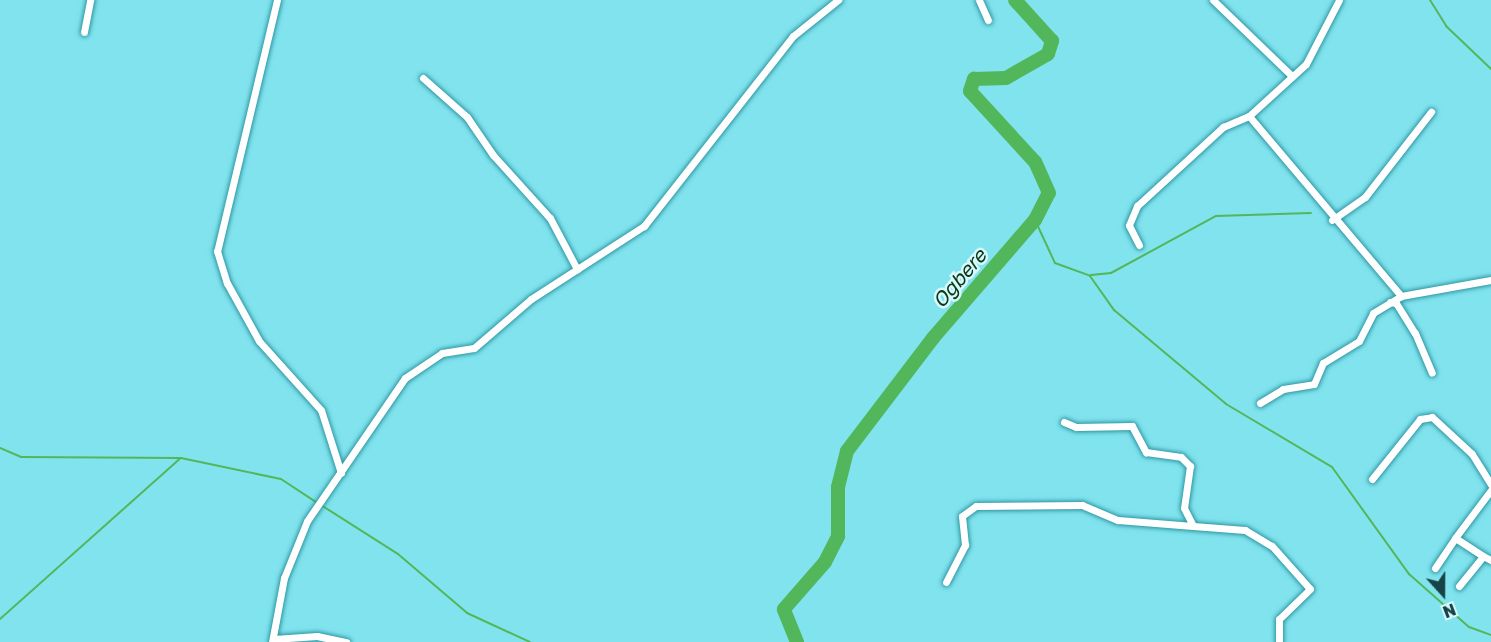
<!DOCTYPE html>
<style>
body{margin:0}
#map{position:relative;width:1491px;height:642px;overflow:hidden;background:#80e3ee;font-family:"Golos Text",sans-serif}
div>[style]{position:absolute}
.stream>*{height:2px;margin:-1px;padding:0 1px;transform-origin:1px;border-radius:1px;background:#52b75a}
.river>*{height:14px;margin:-7px;padding:0 7px;transform-origin:7px;border-radius:7px;background:#52b75a}
.roads{filter:drop-shadow(0 0 2px #2e98a3) drop-shadow(0 0 2px #2e98a3)}
.street>*{height:7px;margin:-3.5px;padding:0 3.5px;transform-origin:3.5px;border-radius:3.5px;background:#fff}
span{translate:-50% -50%;white-space:nowrap;text-align:center;line-height:1.15;-webkit-text-stroke:5px #d5f9fd;paint-order:stroke}
.water-label{font-size:20px;color:#0d3612;font-style:italic}
.north{position:absolute;left:1413px;top:564px;width:60px;height:60px;-webkit-text-stroke:4px #d5f9fd;paint-order:stroke;rotate:159deg;font-size:16px;font-weight:700;line-height:24px;text-align:center;color:#174246}
.north::after{content:'';display:block;margin:auto;width:21px;height:27px;background:#174246;clip-path:polygon(50% 0,100% 100%,50% 72%,0 100%)}
</style>
<div id="map">
<div class="stream">
<div style="left:1430px;top:0;width:31px;rotate:58deg"></div>
<div style="left:1446px;top:26px;width:62px;rotate:43.7deg"></div>
<div style="left:1035px;top:220px;width:47px;rotate:65.1deg"></div>
<div style="left:1055px;top:263px;width:37px;rotate:20deg"></div>
<div style="left:1090px;top:276px;width:42px;rotate:54.8deg"></div>
<div style="left:1114px;top:310px;width:146px;rotate:40deg"></div>
<div style="left:1226px;top:404px;width:123px;rotate:30.7deg"></div>
<div style="left:1332px;top:467px;width:132px;rotate:54.3deg"></div>
<div style="left:1409px;top:574px;width:80px;rotate:41.5deg"></div>
<div style="left:1469px;top:627px;width:23px;rotate:20deg"></div>
<div style="left:1091px;top:275px;width:20px;rotate:-6deg"></div>
<div style="left:1111px;top:273px;width:119px;rotate:-28.5deg"></div>
<div style="left:1216px;top:216px;width:95px;rotate:-1.8deg"></div>
<div style="left:0;top:448px;width:23px;rotate:23deg"></div>
<div style="left:21px;top:457px;width:160px;rotate:0.4deg"></div>
<div style="left:181px;top:458px;width:102px;rotate:11.9deg"></div>
<div style="left:281px;top:479px;width:42px;rotate:33.3deg"></div>
<div style="left:321px;top:505px;width:91px;rotate:32.5deg"></div>
<div style="left:398px;top:554px;width:91px;rotate:40.5deg"></div>
<div style="left:467px;top:613px;width:69px;rotate:24.7deg"></div>
<div style="left:0;top:619px;width:242px;rotate:-41.7deg"></div>
</div>
<div class="river">
<div style="left:797px;top:642px;width:35px;rotate:-112deg"></div>
<div style="left:784px;top:609px;width:62px;rotate:-48.9deg"></div>
<div style="left:825px;top:562px;width:29px;rotate:-63deg"></div>
<div style="left:838px;top:536px;width:49px;rotate:-90deg"></div>
<div style="left:838px;top:487px;width:37px;rotate:-76deg"></div>
<div style="left:847px;top:451px;width:142px;rotate:-52.7deg"></div>
<div style="left:933px;top:338px;width:156px;rotate:-49.2deg"></div>
<div style="left:1035px;top:220px;width:30px;rotate:-63deg"></div>
<div style="left:1049px;top:193px;width:34px;rotate:-114deg"></div>
<div style="left:1035px;top:162px;width:96px;rotate:-132.5deg"></div>
<div style="left:970px;top:91px;width:13px;rotate:-72deg"></div>
<div style="left:974px;top:79px;width:32px;rotate:-2deg"></div>
<div style="left:1006px;top:78px;width:48px;rotate:-29.7deg"></div>
<div style="left:1048px;top:54px;width:14px;rotate:-73deg"></div>
<div style="left:1052px;top:41px;width:55px;rotate:-132.1deg"></div>
</div>
<div class="roads">
<div class="street">
<div style="left:277px;top:0;width:258px;rotate:103.4deg"></div>
<div style="left:217px;top:251px;width:34px;rotate:73deg"></div>
<div style="left:227px;top:283px;width:66px;rotate:61.1deg"></div>
<div style="left:259px;top:341px;width:93px;rotate:48.1deg"></div>
<div style="left:321px;top:410px;width:66px;rotate:72.4deg"></div>
<div style="left:979px;top:0;width:22px;rotate:66deg"></div>
<div style="left:1213px;top:0;width:110px;rotate:43.9deg"></div>
<div style="left:84px;top:32px;width:33px;rotate:-79deg"></div>
<div style="left:423px;top:78px;width:59px;rotate:41.6deg"></div>
<div style="left:467px;top:117px;width:46px;rotate:55.6deg"></div>
<div style="left:493px;top:155px;width:85px;rotate:47.9deg"></div>
<div style="left:550px;top:218px;width:58px;rotate:62.1deg"></div>
<div style="left:1249px;top:116px;width:236px;rotate:49.8deg"></div>
<div style="left:1401px;top:296px;width:91px;rotate:-10.1deg"></div>
<div style="left:1332px;top:220px;width:40px;rotate:-34.9deg"></div>
<div style="left:1365px;top:197px;width:108px;rotate:-52.2deg"></div>
<div style="left:1139px;top:245px;width:22px;rotate:-117deg"></div>
<div style="left:1129px;top:225px;width:21px;rotate:-67deg"></div>
<div style="left:1137px;top:206px;width:117px;rotate:-42.6deg"></div>
<div style="left:1223px;top:127px;width:28px;rotate:-23deg"></div>
<div style="left:1249px;top:116px;width:77px;rotate:-42.4deg"></div>
<div style="left:1306px;top:64px;width:72px;rotate:-62.7deg"></div>
<div style="left:1390px;top:302px;width:6px;rotate:9deg"></div>
<div style="left:1396px;top:303px;width:36px;rotate:58deg"></div>
<div style="left:1415px;top:333px;width:43px;rotate:67deg"></div>
<div style="left:1260px;top:403px;width:27px;rotate:-31deg"></div>
<div style="left:1283px;top:389px;width:31px;rotate:-9deg"></div>
<div style="left:1314px;top:384px;width:23px;rotate:-67deg"></div>
<div style="left:1323px;top:363px;width:42px;rotate:-31.4deg"></div>
<div style="left:1359px;top:341px;width:31px;rotate:-63deg"></div>
<div style="left:1373px;top:313px;width:33px;rotate:-31deg"></div>
<div style="left:1064px;top:422px;width:13px;rotate:23deg"></div>
<div style="left:1076px;top:427px;width:56px;rotate:-1deg"></div>
<div style="left:1132px;top:426px;width:30px;rotate:62deg"></div>
<div style="left:1146px;top:452px;width:35px;rotate:8deg"></div>
<div style="left:1181px;top:457px;width:13px;rotate:45deg"></div>
<div style="left:1190px;top:466px;width:42px;rotate:98.1deg"></div>
<div style="left:1184px;top:508px;width:20px;rotate:63deg"></div>
<div style="left:1193px;top:526px;width:52px;rotate:4.4deg"></div>
<div style="left:1245px;top:530px;width:31px;rotate:31deg"></div>
<div style="left:1272px;top:546px;width:57px;rotate:48.5deg"></div>
<div style="left:1310px;top:589px;width:43px;rotate:135.9deg"></div>
<div style="left:1279px;top:619px;width:23px;rotate:90deg"></div>
<div style="left:1372px;top:479px;width:77px;rotate:-51.3deg"></div>
<div style="left:1420px;top:419px;width:12px;rotate:-9deg"></div>
<div style="left:1432px;top:417px;width:54px;rotate:42.8deg"></div>
<div style="left:1472px;top:454px;width:36px;rotate:58deg"></div>
<div style="left:1483px;top:556px;width:33px;rotate:-147deg"></div>
<div style="left:1455px;top:538px;width:60px;rotate:-53.1deg"></div>
<div style="left:1435px;top:568px;width:36px;rotate:-56deg"></div>
<div style="left:946px;top:582px;width:42px;rotate:-62.8deg"></div>
<div style="left:965px;top:545px;width:29px;rotate:-96deg"></div>
<div style="left:962px;top:516px;width:17px;rotate:-36deg"></div>
<div style="left:976px;top:506px;width:106px;rotate:-0.5deg"></div>
<div style="left:1082px;top:505px;width:39px;rotate:23deg"></div>
<div style="left:1118px;top:520px;width:75px;rotate:4.6deg"></div>
<div style="left:1459px;top:586px;width:38px;rotate:-51deg"></div>
<div style="left:1483px;top:556px;width:9px;rotate:27deg"></div>
<div style="left:274px;top:639px;width:43px;rotate:-4deg"></div>
<div style="left:317px;top:636px;width:30px;rotate:12deg"></div>
<div style="left:272px;top:642px;width:65px;rotate:-79.4deg"></div>
<div style="left:284px;top:578px;width:61px;rotate:-68deg"></div>
<div style="left:307px;top:521px;width:173px;rotate:-55.6deg"></div>
<div style="left:405px;top:378px;width:45px;rotate:-34deg"></div>
<div style="left:442px;top:353px;width:32px;rotate:-9deg"></div>
<div style="left:474px;top:348px;width:75px;rotate:-40.7deg"></div>
<div style="left:531px;top:299px;width:135px;rotate:-32.9deg"></div>
<div style="left:644px;top:226px;width:241px;rotate:-51.9deg"></div>
<div style="left:793px;top:36px;width:58px;rotate:-38.7deg"></div>
</div>
</div>
<div class="water-label">
<span style="left:959px;top:278px;rotate:-49deg">Ogbere</span>
</div>
<div class="north">N</div>
</div>
